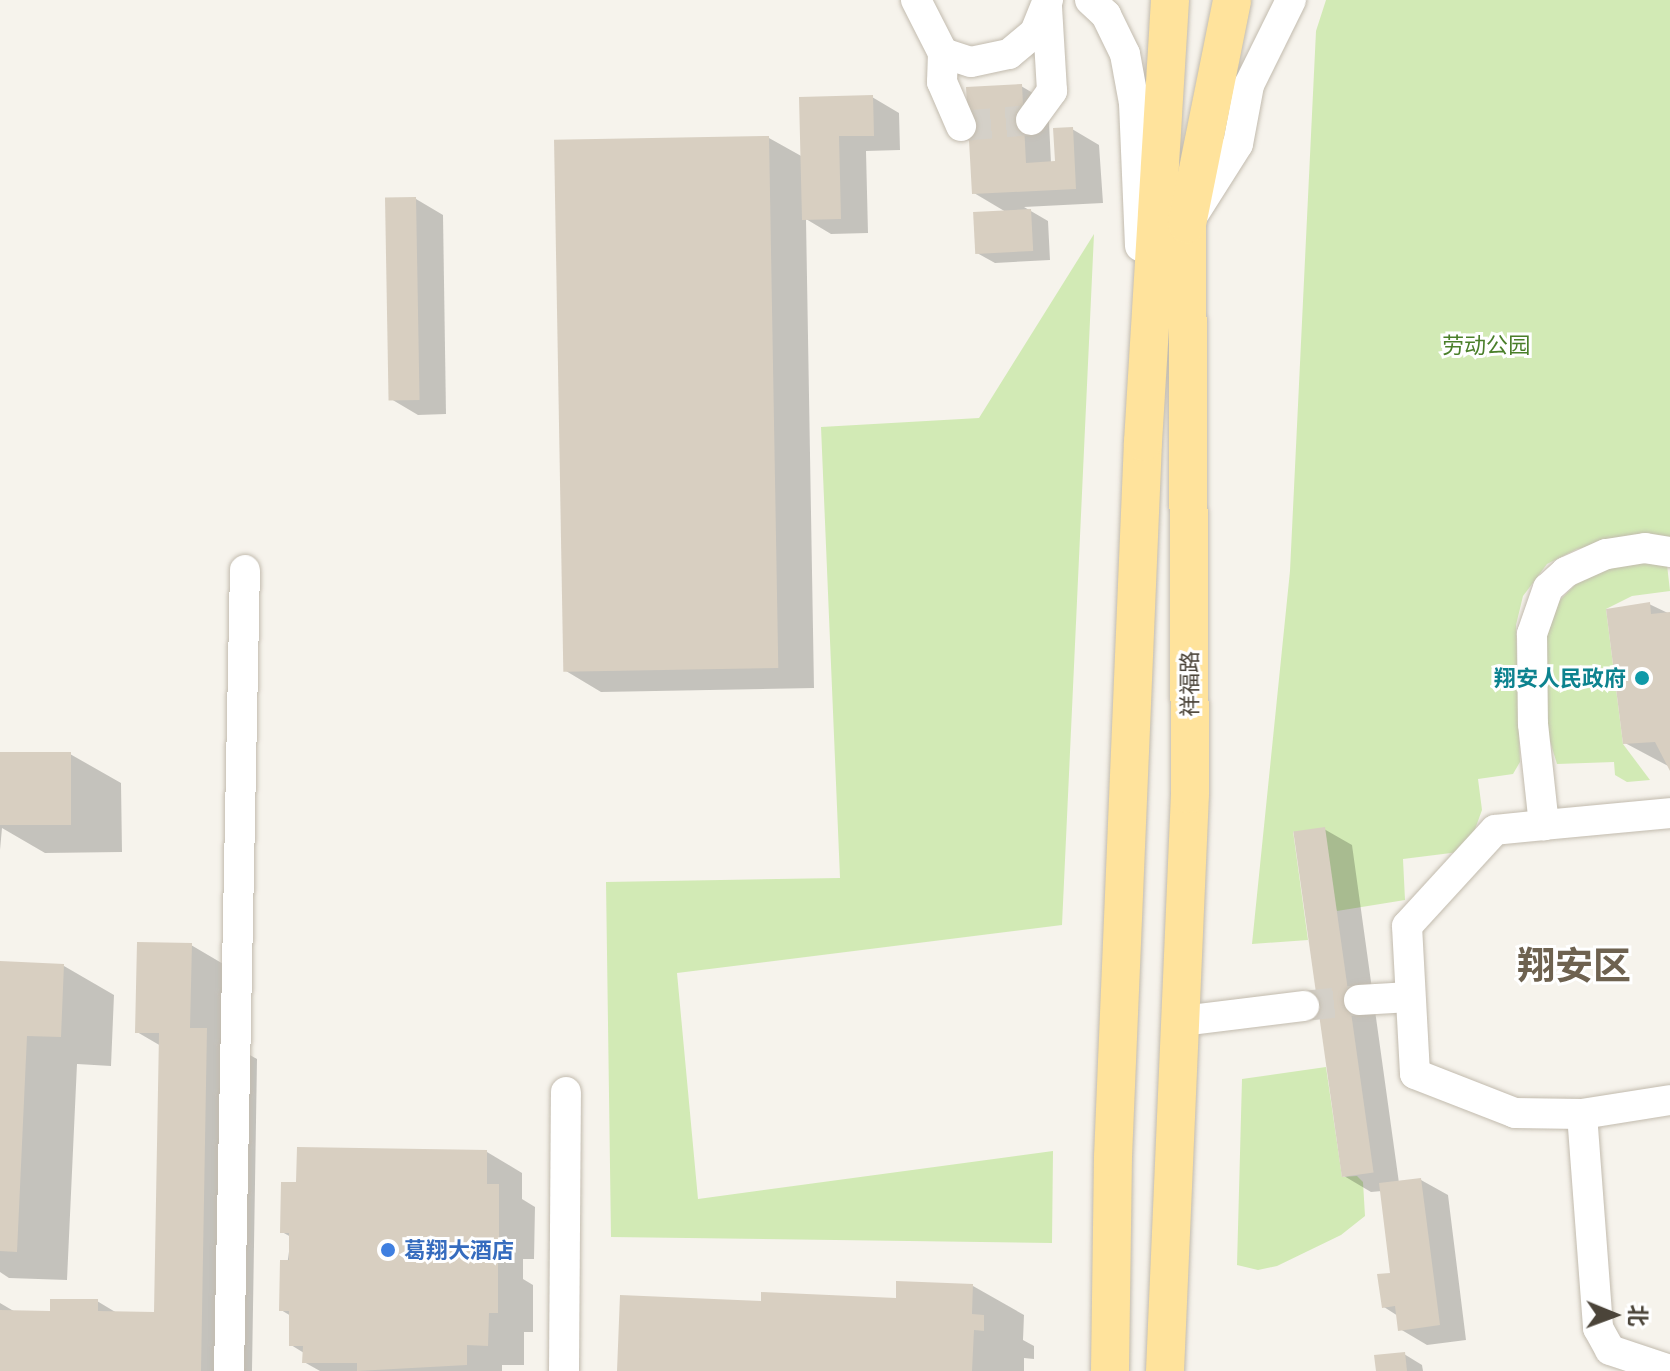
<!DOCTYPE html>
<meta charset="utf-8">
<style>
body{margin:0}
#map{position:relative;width:1670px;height:1371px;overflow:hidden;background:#f6f3ec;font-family:Commissioner,"Noto Sans SC",sans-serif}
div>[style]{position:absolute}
.green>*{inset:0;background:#d2eab5}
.shadow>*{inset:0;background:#0003}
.building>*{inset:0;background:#d8cfc1;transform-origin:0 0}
.minor-tunnel>*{height:30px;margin-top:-15px;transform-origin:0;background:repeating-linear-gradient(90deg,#d4d0c8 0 30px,transparent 0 45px)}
.roads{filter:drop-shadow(0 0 2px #c2bbae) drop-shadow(0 0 2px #c2bbae)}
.minor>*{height:30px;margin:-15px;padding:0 15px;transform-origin:15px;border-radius:15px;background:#fff}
.major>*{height:38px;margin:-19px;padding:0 19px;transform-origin:19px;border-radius:19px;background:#ffe39c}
.dots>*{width:22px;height:22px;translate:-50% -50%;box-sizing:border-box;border:4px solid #fff;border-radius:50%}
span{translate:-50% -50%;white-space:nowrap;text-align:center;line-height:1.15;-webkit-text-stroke:6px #fff;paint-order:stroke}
.park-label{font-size:22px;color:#4a7f2a}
.culture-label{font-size:22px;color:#0d838f;font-weight:700}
.right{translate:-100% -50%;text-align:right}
.street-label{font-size:22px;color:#4b4439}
.shop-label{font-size:22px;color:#366cbe;font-weight:700}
.left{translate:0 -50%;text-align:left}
.town-label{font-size:38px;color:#6e6250;font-weight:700}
.north{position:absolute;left:1574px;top:1275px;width:80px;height:80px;-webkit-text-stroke:6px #fff;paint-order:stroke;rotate:91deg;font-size:22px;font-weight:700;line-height:32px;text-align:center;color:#4b4439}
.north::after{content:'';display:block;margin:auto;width:28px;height:36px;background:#4b4439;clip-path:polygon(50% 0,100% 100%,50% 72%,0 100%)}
</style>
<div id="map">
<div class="green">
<div style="clip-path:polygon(1326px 0,1670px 0,1670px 539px,1620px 540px,1577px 549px,1547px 564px,1523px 596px,1516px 625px,1520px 762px,1513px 774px,1478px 779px,1482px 810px,1467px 851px,1403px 859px,1405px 900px,1337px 911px,1293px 831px,1308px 940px,1252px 944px,1290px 571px,1316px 31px)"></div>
<div style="clip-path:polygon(1094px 234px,1062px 925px,677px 973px,698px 1199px,1053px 1151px,1052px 1243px,611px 1237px,606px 882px,840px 878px,821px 427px,979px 418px)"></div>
<div style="clip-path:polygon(1666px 556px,1670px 591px,1632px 596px,1606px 609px,1623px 744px,1650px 780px,1627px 782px,1615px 775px,1614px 762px,1557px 764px,1549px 738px,1543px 650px,1553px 607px,1590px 570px)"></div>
<div style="clip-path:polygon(1326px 1067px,1342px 1177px,1357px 1176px,1363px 1182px,1365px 1216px,1341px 1235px,1277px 1266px,1258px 1270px,1237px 1265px,1242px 1079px)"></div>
</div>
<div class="shadow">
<div style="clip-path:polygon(1021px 86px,1048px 102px,1051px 163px,1057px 163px,1072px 129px,1099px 145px,1103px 203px,1024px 207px,1048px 221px,1050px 260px,995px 263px,977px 253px,1006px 212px,974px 193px)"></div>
<div style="clip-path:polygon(872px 97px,899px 113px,900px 150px,866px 151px,868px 233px,831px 234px,806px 219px,814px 688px,601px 692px,566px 671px,769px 138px,803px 157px)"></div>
<div style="clip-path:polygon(416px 199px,443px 215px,446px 414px,418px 415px,391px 399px)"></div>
<div style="clip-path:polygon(1649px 604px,1670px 614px,1670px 767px,1625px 743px)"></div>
<div style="clip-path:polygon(0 754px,70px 754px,121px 783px,122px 852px,45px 853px,2px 828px,0 850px)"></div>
<div style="clip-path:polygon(1324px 829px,1352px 845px,1399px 1183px,1421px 1180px,1448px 1195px,1466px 1340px,1427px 1345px,1400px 1329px,1398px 1316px,1384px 1307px,1392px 1274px,1382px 1191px,1371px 1192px,1344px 1176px)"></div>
<div style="clip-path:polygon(191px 945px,242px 975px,241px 1050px,257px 1059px,252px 1371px,0 1371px,0 1303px,17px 1313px,52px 1313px,97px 1301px,117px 1313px,156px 1314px,161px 1046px,137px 1032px)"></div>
<div style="clip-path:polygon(0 963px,64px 966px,114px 995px,111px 1066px,77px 1064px,67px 1280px,9px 1278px,0 1272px)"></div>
<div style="clip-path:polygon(487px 1152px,522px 1173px,522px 1199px,535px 1207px,534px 1259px,523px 1259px,523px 1279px,533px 1285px,533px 1332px,524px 1332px,524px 1365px,502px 1365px,502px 1371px,320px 1371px,304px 1362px,304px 1353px,291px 1345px,291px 1316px,281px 1310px,291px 1237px,282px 1232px,298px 1184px)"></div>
<div style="clip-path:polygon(973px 1286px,1024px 1315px,1023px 1340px,1034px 1346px,1034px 1359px,1024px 1358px,1024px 1371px,619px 1371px,763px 1303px,898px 1300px)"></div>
<div style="clip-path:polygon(1404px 1354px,1422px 1365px,1423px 1371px,1378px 1371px)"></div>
</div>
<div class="building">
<div style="clip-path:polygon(1022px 84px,1026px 163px,1055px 161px,1053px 128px,1073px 127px,1076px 189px,972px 194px,966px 87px)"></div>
<div style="clip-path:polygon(873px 95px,874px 136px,839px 136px,841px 219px,802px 220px,799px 97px)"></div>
<div style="left:769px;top:136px;width:532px;height:215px;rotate:89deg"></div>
<div style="left:416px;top:197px;width:203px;height:31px;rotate:89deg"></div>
<div style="left:1031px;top:209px;width:42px;height:58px;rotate:87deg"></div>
<div style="clip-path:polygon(1650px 602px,1651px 614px,1670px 612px,1670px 771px,1655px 742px,1623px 744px,1606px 609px)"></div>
<div style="left:0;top:752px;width:71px;height:73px"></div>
<div style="left:1325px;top:827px;width:349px;height:32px;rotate:82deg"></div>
<div style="clip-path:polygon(137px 942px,192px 943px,190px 1028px,207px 1028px,201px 1371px,0 1371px,0 1310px,50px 1311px,50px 1299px,98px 1299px,98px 1311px,154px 1312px,159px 1033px,135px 1033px)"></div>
<div style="clip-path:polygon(0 961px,64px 964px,61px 1037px,27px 1036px,17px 1252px,0 1251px)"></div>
<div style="clip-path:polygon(297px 1147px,487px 1150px,487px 1184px,499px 1184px,499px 1240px,488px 1239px,487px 1263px,498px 1263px,498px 1313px,489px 1313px,488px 1346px,467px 1345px,467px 1365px,357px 1371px,357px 1363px,302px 1363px,303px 1346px,289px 1346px,289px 1311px,279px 1311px,280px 1260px,289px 1260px,289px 1233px,280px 1233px,281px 1182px,296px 1182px)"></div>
<div style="clip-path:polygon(1421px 1178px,1440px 1325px,1398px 1331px,1395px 1306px,1382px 1308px,1377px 1274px,1390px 1273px,1379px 1183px)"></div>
<div style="clip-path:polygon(896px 1281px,973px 1284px,972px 1314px,984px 1315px,984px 1331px,974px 1330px,972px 1371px,617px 1371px,620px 1295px,761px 1301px,761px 1292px,896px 1298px)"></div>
<div style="clip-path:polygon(1405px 1352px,1407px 1371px,1376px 1371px,1374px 1355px)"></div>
</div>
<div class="minor-tunnel">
<div style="left:961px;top:126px;width:70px;rotate:-4.9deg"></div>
<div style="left:1304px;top:1006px;width:55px;rotate:-6.2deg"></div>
</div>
<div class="roads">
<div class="minor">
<div style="left:916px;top:0;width:59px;rotate:63deg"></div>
<div style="left:943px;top:53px;width:29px;rotate:18deg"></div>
<div style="left:971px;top:62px;width:39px;rotate:-12deg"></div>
<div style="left:1009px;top:54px;width:34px;rotate:-40deg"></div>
<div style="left:1035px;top:32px;width:35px;rotate:-68deg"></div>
<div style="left:1090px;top:0;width:22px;rotate:43deg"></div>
<div style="left:1106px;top:15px;width:43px;rotate:64deg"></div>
<div style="left:1125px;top:54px;width:50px;rotate:79.6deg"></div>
<div style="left:1134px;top:103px;width:143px;rotate:87.6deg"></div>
<div style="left:943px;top:53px;width:29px;rotate:92deg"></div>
<div style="left:942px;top:82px;width:48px;rotate:66.6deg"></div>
<div style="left:1031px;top:120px;width:36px;rotate:-54deg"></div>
<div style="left:1052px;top:91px;width:85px;rotate:-93.4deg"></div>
<div style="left:1195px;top:212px;width:80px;rotate:-57.7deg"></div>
<div style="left:1238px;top:144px;width:60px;rotate:-79.4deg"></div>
<div style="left:1249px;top:85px;width:95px;rotate:-63.7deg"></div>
<div style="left:1670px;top:552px;width:25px;rotate:-171deg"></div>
<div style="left:1645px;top:548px;width:39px;rotate:171deg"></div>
<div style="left:1606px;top:554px;width:44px;rotate:155.8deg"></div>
<div style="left:1566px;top:572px;width:24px;rotate:138deg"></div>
<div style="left:1548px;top:588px;width:49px;rotate:109.2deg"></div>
<div style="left:1532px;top:634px;width:90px;rotate:89.4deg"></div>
<div style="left:1533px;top:724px;width:102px;rotate:83.8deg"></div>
<div style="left:1544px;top:825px;width:49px;rotate:174.2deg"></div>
<div style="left:1495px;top:830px;width:130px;rotate:132.5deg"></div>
<div style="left:1407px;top:926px;width:148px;rotate:86.9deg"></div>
<div style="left:1415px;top:1074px;width:107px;rotate:21.3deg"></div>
<div style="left:1515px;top:1113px;width:67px;rotate:0.9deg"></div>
<div style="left:1582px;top:1114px;width:215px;rotate:85.7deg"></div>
<div style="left:1598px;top:1328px;width:25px;rotate:61deg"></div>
<div style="left:1610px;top:1350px;width:63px;rotate:18.4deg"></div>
<div style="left:1544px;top:825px;width:127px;rotate:-5.4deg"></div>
<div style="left:1359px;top:1000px;width:51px;rotate:-3.4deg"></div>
<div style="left:1182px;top:1021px;width:123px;rotate:-7deg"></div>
<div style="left:1582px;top:1114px;width:89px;rotate:-9deg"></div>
<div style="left:229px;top:1371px;width:801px;rotate:-88.86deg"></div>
<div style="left:564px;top:1371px;width:279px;rotate:-89.6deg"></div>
</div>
<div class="major">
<div style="left:1110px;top:1371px;width:214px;rotate:-89.2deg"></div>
<div style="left:1113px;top:1157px;width:716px;rotate:-87.6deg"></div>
<div style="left:1143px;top:442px;width:443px;rotate:-86.5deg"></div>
<div style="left:1165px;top:1371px;width:578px;rotate:-87.52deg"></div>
<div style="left:1190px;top:794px;width:570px;rotate:-90.3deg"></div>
<div style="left:1187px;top:224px;width:228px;rotate:-78.6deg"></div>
</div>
</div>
<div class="dots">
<div style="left:1642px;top:678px;background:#0f9aa8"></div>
<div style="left:388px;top:1250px;background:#3f7fe0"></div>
</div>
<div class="park-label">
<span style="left:1486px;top:345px">劳动公园</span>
</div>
<div class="culture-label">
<span class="right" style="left:1626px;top:678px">翔安人民政府</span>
</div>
<div class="street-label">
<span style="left:1189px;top:684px;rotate:-90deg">祥福路</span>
</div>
<div class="shop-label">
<span class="left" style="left:404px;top:1250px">葛翔大酒店</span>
</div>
<div class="town-label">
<span style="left:1574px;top:964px">翔安区</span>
</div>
<div class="north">北</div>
</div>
